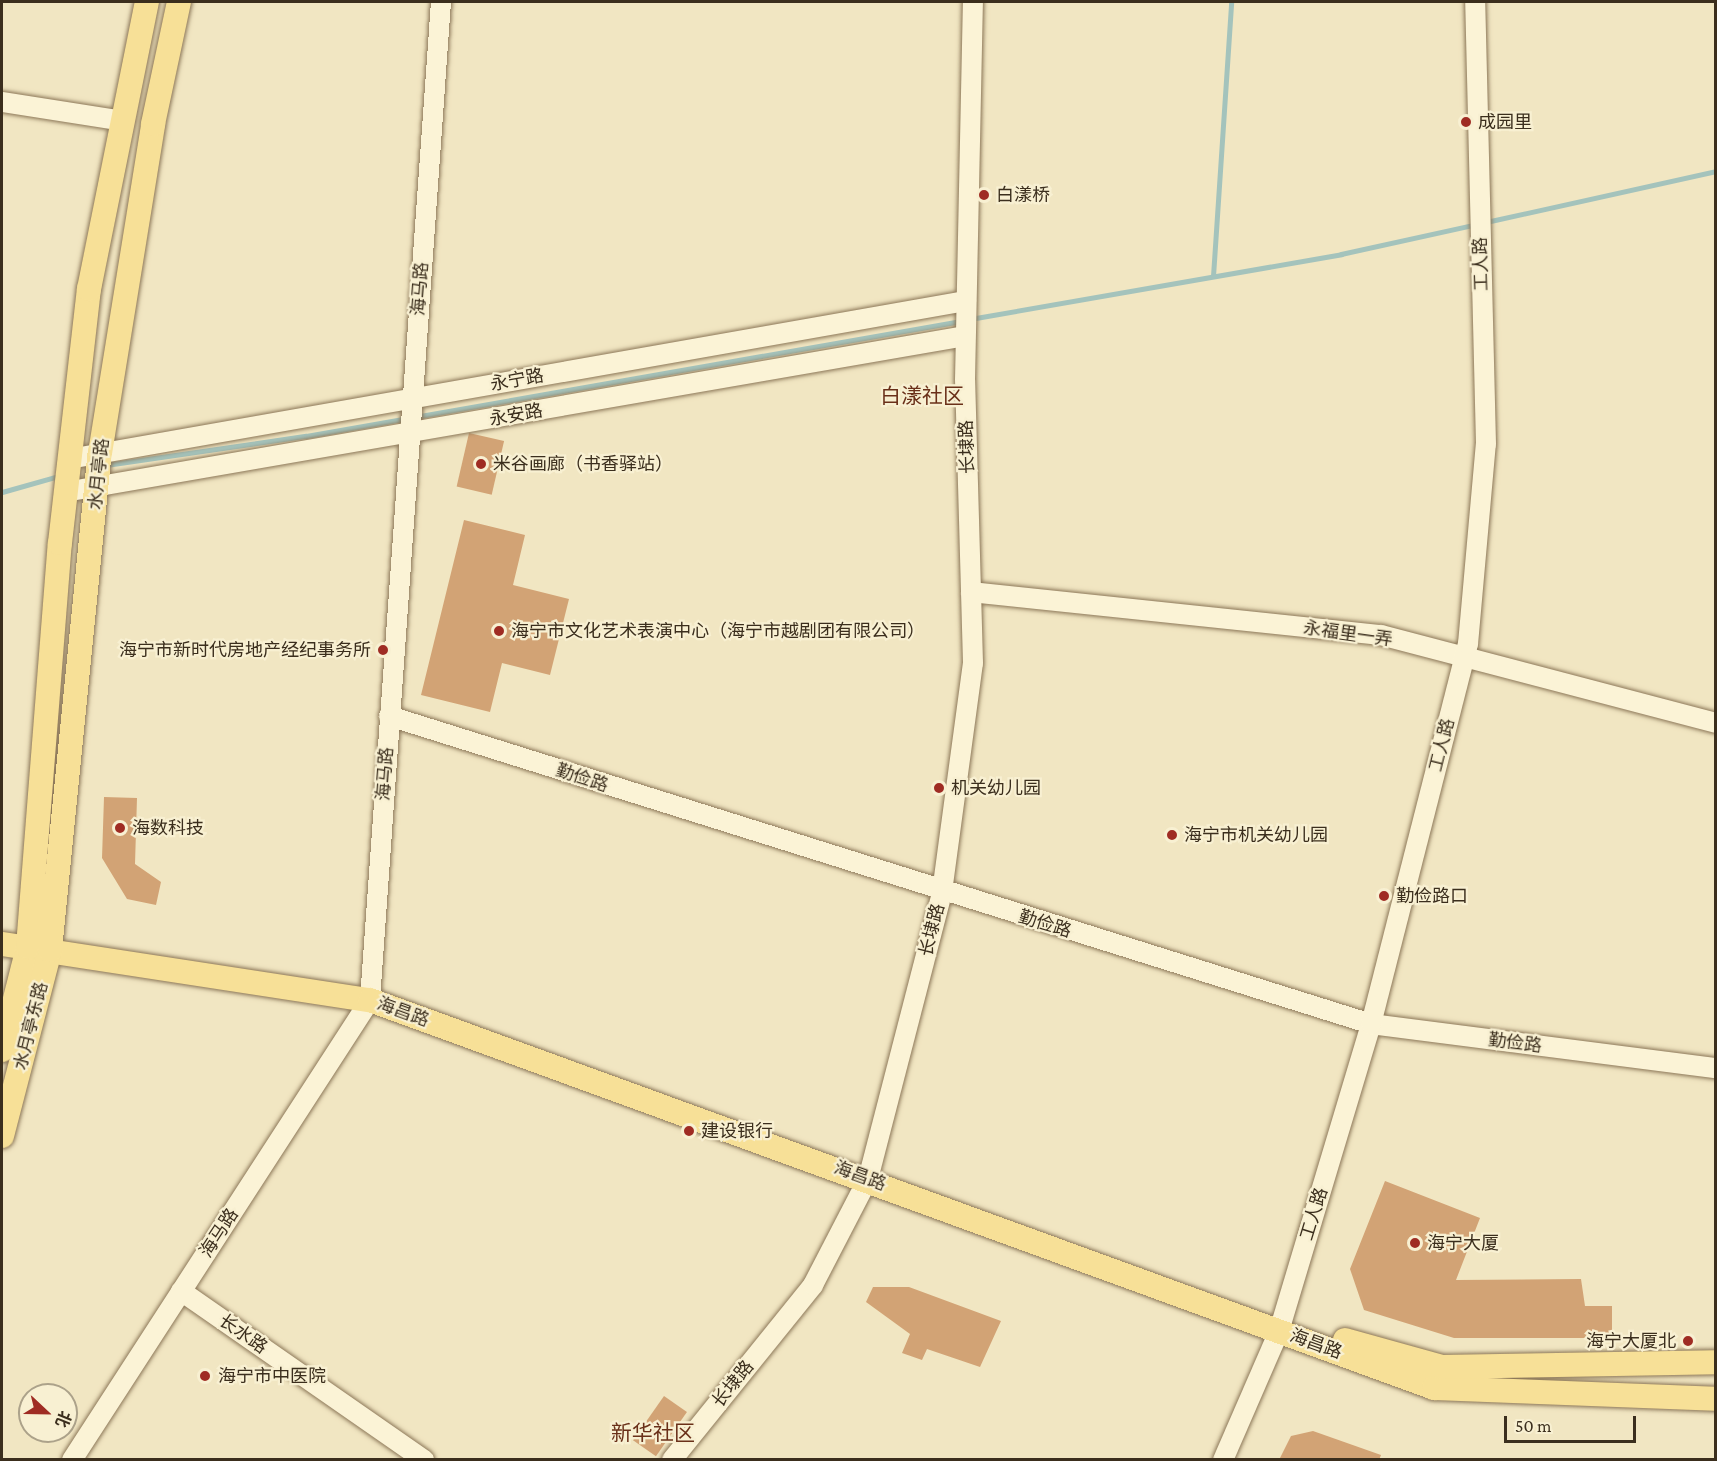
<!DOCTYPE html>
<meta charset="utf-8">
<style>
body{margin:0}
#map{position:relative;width:1717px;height:1461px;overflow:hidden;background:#f1e6c2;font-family:"Crimson Pro","Noto Sans SC",serif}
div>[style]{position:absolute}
.stream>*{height:5px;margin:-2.5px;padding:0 2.5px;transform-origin:2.5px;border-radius:2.5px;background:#a4c3bc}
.building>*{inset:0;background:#d2a375;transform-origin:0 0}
.roads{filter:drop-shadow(0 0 2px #8c7758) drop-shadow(0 0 2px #8c7758)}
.minor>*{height:20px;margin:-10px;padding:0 10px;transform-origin:10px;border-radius:10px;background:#fbf3d6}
.major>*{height:24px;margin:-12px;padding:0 12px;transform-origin:12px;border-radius:12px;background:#f7e097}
.dots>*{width:16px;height:16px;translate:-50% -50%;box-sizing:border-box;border:3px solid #f8f0d2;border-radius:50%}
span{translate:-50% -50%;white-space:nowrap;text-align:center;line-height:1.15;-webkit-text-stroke:4.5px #f8f0d2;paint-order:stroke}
.poi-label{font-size:18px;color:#3b2e1d}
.left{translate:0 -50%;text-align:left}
.right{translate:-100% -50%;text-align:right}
.street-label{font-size:18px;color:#3b2e1d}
.quarter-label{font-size:21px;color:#6a3019}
.frame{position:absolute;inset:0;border:3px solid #3b2e1d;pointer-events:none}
.north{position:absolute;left:18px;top:1383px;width:60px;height:60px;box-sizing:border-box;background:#f8f0d2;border:2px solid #aca28a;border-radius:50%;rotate:112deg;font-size:16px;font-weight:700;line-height:24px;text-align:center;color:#3b2e1d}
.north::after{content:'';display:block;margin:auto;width:21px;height:27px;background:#9f2c23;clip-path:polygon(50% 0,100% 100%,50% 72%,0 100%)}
.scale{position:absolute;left:1504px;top:1416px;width:132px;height:27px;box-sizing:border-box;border:3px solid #3b2e1d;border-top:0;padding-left:8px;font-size:18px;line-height:21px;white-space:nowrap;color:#3b2e1d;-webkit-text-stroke:4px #f8f0d2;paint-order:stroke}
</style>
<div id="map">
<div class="stream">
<div style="left:1486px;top:222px;width:236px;rotate:-12.5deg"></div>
<div style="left:1213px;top:276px;width:275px;rotate:-86.2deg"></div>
<div style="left:970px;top:319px;width:377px;rotate:-9.9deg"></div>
<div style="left:1341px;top:254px;width:139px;rotate:-12.4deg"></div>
<div style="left:106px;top:465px;width:202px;rotate:-8.3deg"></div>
<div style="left:306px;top:436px;width:665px;rotate:-9.96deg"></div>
<div style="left:2px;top:492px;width:62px;rotate:-15.8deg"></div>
</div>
<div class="building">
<div style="left:469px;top:433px;width:36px;height:55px;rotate:13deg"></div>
<div style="clip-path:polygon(464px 520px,525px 535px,513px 585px,569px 599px,550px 675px,502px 663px,490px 712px,421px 695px)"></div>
<div style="clip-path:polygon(104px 797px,137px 798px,135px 864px,161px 882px,156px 905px,127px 899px,102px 858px)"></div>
<div style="clip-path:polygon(1385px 1181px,1480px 1218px,1456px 1280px,1581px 1279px,1585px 1306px,1612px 1306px,1612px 1338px,1454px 1338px,1364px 1310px,1350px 1269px)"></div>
<div style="clip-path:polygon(873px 1287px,909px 1287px,1001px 1321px,980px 1367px,927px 1349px,922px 1360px,902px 1353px,910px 1334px,866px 1302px)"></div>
<div style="left:664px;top:1396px;width:28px;height:54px;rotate:35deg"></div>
<div style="clip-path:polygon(1313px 1431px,1381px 1455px,1379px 1460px,1279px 1460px,1291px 1436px)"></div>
</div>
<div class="roads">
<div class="minor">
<div style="left:2px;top:102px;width:122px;rotate:8.9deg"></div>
<div style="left:69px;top:459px;width:911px;rotate:-9.99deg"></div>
<div style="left:65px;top:492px;width:913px;rotate:-9.83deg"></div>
<div style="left:971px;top:592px;width:412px;rotate:6deg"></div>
<div style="left:1381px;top:635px;width:346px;rotate:14.7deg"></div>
<div style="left:389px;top:716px;width:1029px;rotate:17.41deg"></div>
<div style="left:1371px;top:1024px;width:348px;rotate:7.3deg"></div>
<div style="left:181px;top:1291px;width:296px;rotate:34.8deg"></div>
<div style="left:72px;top:1460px;width:548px;rotate:-57.06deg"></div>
<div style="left:370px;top:1000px;width:1001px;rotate:-85.93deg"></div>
<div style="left:672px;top:1460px;width:225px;rotate:-51.1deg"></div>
<div style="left:813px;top:1285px;width:119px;rotate:-62.6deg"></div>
<div style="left:868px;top:1179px;width:296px;rotate:-75.5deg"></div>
<div style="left:942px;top:892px;width:231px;rotate:-82.3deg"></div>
<div style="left:973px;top:663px;width:283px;rotate:-91.6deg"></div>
<div style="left:965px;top:380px;width:378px;rotate:-88.8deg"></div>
<div style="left:1223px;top:1460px;width:141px;rotate:-66.5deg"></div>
<div style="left:1279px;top:1331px;width:320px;rotate:-73.3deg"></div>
<div style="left:1371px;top:1024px;width:392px;rotate:-75.7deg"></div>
<div style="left:1468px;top:644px;width:201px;rotate:-84.9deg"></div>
<div style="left:1486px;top:444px;width:442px;rotate:-91.4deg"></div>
</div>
<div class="major">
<div style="left:2px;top:944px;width:372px;rotate:8.7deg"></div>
<div style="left:370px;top:1000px;width:1133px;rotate:20.03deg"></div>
<div style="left:1434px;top:1388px;width:282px;rotate:2.2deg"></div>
<div style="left:2px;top:1050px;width:106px;rotate:-75.8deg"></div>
<div style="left:28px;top:947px;width:405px;rotate:-85.5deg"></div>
<div style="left:60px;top:543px;width:256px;rotate:-83.5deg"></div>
<div style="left:89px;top:289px;width:293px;rotate:-78.6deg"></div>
<div style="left:2px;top:1136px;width:192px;rotate:-75.5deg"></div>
<div style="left:50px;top:950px;width:500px;rotate:-84.3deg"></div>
<div style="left:100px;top:453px;width:333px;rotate:-80.8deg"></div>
<div style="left:153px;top:124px;width:125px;rotate:-78deg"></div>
<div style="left:1345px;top:1340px;width:101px;rotate:15.6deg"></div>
<div style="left:1442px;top:1367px;width:274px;rotate:-1deg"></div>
</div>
</div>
<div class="dots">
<div style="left:1466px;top:122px;background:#9f2c23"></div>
<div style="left:984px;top:195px;background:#9f2c23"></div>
<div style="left:481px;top:464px;background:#9f2c23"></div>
<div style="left:499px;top:631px;background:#9f2c23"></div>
<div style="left:383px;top:650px;background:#9f2c23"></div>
<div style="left:939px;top:788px;background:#9f2c23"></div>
<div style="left:120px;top:828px;background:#9f2c23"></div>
<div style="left:1172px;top:835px;background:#9f2c23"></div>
<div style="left:1384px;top:896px;background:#9f2c23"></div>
<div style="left:689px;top:1131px;background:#9f2c23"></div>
<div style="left:1415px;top:1243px;background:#9f2c23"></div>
<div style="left:1688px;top:1341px;background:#9f2c23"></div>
<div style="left:205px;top:1376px;background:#9f2c23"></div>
</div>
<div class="poi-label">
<span class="left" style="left:1478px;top:122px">成园里</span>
<span class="left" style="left:996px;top:195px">白漾桥</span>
<span class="left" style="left:493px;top:464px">米谷画廊（书香驿站）</span>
<span class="left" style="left:511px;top:631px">海宁市文化艺术表演中心（海宁市越剧团有限公司）</span>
<span class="right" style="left:371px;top:650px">海宁市新时代房地产经纪事务所</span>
<span class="left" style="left:951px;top:788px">机关幼儿园</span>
<span class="left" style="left:132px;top:828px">海数科技</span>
<span class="left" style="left:1184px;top:835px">海宁市机关幼儿园</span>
<span class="left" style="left:1396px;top:896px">勤俭路口</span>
<span class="left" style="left:701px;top:1131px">建设银行</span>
<span class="left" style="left:1427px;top:1243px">海宁大厦</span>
<span class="right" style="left:1676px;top:1341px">海宁大厦北</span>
<span class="left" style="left:218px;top:1376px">海宁市中医院</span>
</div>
<div class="street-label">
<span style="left:1481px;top:264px;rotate:-92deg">工人路</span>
<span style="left:420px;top:289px;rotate:-86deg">海马路</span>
<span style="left:517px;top:380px;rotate:-10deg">永宁路</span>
<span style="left:516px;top:415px;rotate:-10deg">永安路</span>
<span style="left:967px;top:447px;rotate:-92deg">长埭路</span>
<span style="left:99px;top:474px;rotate:-84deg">水月亭路</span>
<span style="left:1348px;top:634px;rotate:8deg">永福里一弄</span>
<span style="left:1442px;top:745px;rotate:-76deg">工人路</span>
<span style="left:385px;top:774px;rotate:-86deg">海马路</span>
<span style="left:582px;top:778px;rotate:18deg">勤俭路</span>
<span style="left:1045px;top:924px;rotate:17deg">勤俭路</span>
<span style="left:932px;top:930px;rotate:-76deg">长埭路</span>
<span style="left:403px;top:1012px;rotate:20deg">海昌路</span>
<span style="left:31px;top:1026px;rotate:-76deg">水月亭东路</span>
<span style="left:1515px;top:1043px;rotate:7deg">勤俭路</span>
<span style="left:860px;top:1176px;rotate:20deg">海昌路</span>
<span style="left:1314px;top:1214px;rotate:-73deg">工人路</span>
<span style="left:219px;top:1233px;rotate:-57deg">海马路</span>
<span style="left:243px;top:1334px;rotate:35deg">长水路</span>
<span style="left:1316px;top:1344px;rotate:20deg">海昌路</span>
<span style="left:733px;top:1384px;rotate:-51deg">长埭路</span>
</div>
<div class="quarter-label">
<span style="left:922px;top:396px">白漾社区</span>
<span style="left:653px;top:1433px">新华社区</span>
</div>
<div class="frame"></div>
<div class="north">北</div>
<div class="scale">50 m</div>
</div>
